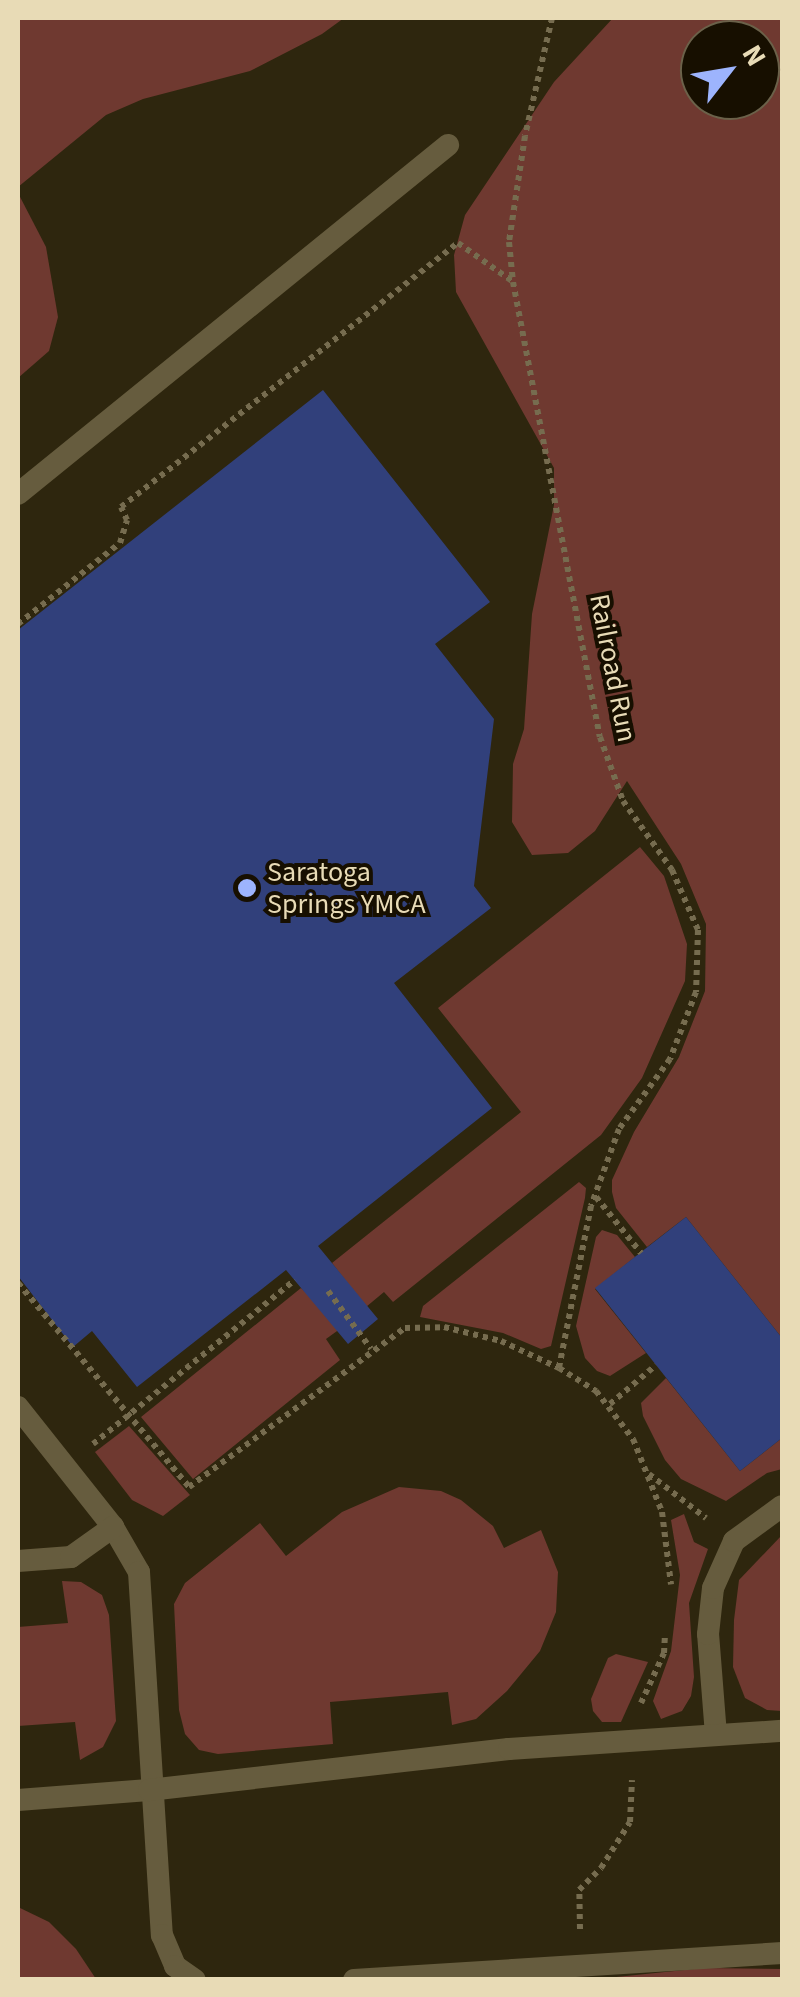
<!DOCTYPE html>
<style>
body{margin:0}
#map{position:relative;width:800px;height:1997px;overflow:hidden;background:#2e260e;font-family:"Source Sans 3",sans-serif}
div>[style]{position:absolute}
.green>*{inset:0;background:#6f3930}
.building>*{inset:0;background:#31407b}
.path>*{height:6px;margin-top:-3px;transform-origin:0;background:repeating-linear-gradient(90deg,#766c4f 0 5px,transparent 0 10px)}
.lane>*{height:22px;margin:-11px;padding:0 11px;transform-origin:11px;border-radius:11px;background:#665c3e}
.dots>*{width:28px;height:28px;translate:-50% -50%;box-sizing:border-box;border:5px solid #170f00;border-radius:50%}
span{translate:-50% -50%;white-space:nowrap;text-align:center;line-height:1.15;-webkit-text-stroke:8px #170f00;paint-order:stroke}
.street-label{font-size:28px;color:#e8dbb6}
.poi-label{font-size:28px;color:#e8dbb6}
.left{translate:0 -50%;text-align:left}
.frame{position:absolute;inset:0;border:20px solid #e8dbb6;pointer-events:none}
.north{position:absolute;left:680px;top:20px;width:100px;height:100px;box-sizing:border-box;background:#170f00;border:2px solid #6b6149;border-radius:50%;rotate:59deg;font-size:28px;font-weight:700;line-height:40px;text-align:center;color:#e8dbb6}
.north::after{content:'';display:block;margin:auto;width:35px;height:45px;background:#9db4fd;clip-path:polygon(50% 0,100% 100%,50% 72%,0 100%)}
</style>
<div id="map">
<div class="green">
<div style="clip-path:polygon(18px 18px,344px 18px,322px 34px,250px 71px,143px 99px,106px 115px,18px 187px)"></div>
<div style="clip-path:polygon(evenodd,613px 18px,782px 18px,782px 1338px,686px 1217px,647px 1247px,616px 1208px,612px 1192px,612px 1180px,634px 1132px,679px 1057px,705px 991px,706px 924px,681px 864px,627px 781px,595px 831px,568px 853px,532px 855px,512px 822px,513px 764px,524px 729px,532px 614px,554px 505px,554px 468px,456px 292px,454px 255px,465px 215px,554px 82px,613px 18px,700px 40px,760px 40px,760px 100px,700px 100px,700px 40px)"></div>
<div style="clip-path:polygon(18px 193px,46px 247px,58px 317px,49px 351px,18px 378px)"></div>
<div style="clip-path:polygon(640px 847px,664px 876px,687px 944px,685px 981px,642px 1078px,601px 1135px,393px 1302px,384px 1292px,366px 1307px,332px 1263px,521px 1112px,438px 1008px)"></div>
<div style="clip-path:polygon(579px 1182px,586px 1188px,585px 1198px,551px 1346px,541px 1349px,503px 1333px,420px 1317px,423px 1306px)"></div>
<div style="clip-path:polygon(602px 1230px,617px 1235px,635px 1257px,595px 1289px,646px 1353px,610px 1376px,597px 1371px,585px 1358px,576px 1326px,596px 1237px)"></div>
<div style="clip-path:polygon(301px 1288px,344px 1326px,326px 1339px,340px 1360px,193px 1479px,141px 1417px)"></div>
<div style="clip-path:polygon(666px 1378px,740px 1471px,782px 1438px,782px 1469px,767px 1473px,726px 1501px,681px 1479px,665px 1460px,643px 1416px,641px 1403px)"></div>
<div style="clip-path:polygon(129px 1426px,190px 1495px,163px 1516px,132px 1500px,95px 1452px)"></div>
<div style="clip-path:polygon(399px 1487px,441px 1491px,461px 1500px,493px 1526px,504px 1548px,541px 1530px,558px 1572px,556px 1612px,540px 1651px,507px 1691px,476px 1719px,452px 1725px,448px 1692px,330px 1702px,333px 1744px,218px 1754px,199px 1750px,185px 1734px,179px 1710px,174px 1604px,185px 1583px,260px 1523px,286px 1556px,342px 1512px)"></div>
<div style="clip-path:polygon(684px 1514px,694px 1542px,708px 1549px,689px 1603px,694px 1677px,691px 1696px,682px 1711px,661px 1719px,653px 1701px,671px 1651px,680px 1575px,671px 1520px)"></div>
<div style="clip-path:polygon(782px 1535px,782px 1711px,767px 1710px,745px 1698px,733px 1667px,734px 1620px,739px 1580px)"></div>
<div style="clip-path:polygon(62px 1581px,81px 1582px,102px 1595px,109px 1615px,116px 1721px,103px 1747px,80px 1760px,75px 1722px,18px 1726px,18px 1627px,68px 1623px)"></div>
<div style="clip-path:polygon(616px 1654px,648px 1662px,621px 1722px,602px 1722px,593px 1711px,591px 1699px,608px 1658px)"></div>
<div style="clip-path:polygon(18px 1907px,49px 1922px,76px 1949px,96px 1979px,18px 1979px)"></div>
<div style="clip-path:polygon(704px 1968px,782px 1969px,782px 1979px,587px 1980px)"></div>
</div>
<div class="building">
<div style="clip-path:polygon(323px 390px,490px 602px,435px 644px,494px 719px,474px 886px,491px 908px,394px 983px,492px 1108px,318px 1246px,378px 1319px,348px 1344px,286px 1270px,137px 1387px,92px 1331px,73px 1347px,18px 1276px,18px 630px)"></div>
<div style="clip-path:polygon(686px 1217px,782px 1338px,782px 1438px,740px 1471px,595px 1288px)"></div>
</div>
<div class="path">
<div style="left:552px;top:18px;width:121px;rotate:102.9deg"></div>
<div style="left:525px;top:136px;width:107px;rotate:98.6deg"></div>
<div style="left:509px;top:242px;width:40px;rotate:84.3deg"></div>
<div style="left:513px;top:282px;width:463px;rotate:79.2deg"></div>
<div style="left:600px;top:737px;width:68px;rotate:70.2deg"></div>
<div style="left:623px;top:801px;width:85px;rotate:54.6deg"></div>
<div style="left:672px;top:870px;width:65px;rotate:66.6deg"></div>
<div style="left:698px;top:930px;width:62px;rotate:91.8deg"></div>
<div style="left:696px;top:992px;width:72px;rotate:111.2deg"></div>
<div style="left:670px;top:1059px;width:87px;rotate:126.1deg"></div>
<div style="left:619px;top:1129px;width:82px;rotate:110deg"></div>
<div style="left:591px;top:1206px;width:165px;rotate:101.2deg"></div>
<div style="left:559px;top:1368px;width:44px;rotate:31.9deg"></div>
<div style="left:596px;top:1391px;width:61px;rotate:52.4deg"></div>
<div style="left:633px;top:1439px;width:79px;rotate:68.3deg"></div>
<div style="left:662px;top:1512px;width:73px;rotate:82.9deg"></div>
<div style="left:18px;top:624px;width:130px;rotate:-38.5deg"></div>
<div style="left:120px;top:543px;width:24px;rotate:-73deg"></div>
<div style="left:127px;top:520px;width:14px;rotate:-115deg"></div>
<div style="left:121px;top:507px;width:428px;rotate:-38.1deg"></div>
<div style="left:458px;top:243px;width:66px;rotate:35.1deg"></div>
<div style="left:596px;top:1197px;width:72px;rotate:51.2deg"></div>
<div style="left:18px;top:1283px;width:266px;rotate:50deg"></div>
<div style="left:189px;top:1487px;width:268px;rotate:-36.4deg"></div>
<div style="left:405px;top:1328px;width:39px;rotate:-1deg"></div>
<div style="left:444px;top:1327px;width:59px;rotate:13.8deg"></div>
<div style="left:501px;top:1341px;width:64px;rotate:25deg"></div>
<div style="left:328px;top:1291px;width:72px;rotate:53.4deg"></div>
<div style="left:610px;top:1404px;width:60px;rotate:-40.3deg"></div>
<div style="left:93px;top:1444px;width:260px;rotate:-39.1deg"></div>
<div style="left:649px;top:1474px;width:72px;rotate:37.7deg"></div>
<div style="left:641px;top:1703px;width:55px;rotate:-65.3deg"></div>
<div style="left:664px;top:1653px;width:17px;rotate:-87deg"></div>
<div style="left:580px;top:1929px;width:39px;rotate:-91deg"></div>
<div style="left:579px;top:1890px;width:31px;rotate:-45deg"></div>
<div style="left:601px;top:1868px;width:54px;rotate:-57.8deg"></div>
<div style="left:630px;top:1822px;width:42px;rotate:-87.3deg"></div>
</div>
<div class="lane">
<div style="left:18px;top:494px;width:554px;rotate:-39.06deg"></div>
<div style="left:18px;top:1407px;width:153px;rotate:51.6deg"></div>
<div style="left:113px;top:1527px;width:52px;rotate:60deg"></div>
<div style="left:139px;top:1572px;width:364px;rotate:86.4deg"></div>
<div style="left:162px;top:1935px;width:34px;rotate:67deg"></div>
<div style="left:175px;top:1966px;width:24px;rotate:35deg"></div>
<div style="left:18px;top:1561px;width:53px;rotate:-4.3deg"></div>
<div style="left:71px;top:1557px;width:52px;rotate:-35.5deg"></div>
<div style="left:716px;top:1735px;width:101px;rotate:-94.5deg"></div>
<div style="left:708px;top:1634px;width:46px;rotate:-83.8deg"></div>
<div style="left:713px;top:1588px;width:51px;rotate:-65.9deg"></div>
<div style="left:734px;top:1541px;width:59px;rotate:-36.1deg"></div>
<div style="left:18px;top:1800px;width:131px;rotate:-4.4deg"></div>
<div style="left:149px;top:1790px;width:362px;rotate:-6.5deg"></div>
<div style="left:509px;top:1749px;width:274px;rotate:-3.8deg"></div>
<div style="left:354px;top:1980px;width:429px;rotate:-3.6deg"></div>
</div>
<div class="dots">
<div style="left:247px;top:888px;background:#9db4fd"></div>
</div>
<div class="street-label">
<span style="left:613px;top:668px;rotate:79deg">Railroad Run</span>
</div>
<div class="poi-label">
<span class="left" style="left:267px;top:888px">Saratoga<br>Springs YMCA</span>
</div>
<div class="frame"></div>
<div class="north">N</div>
</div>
